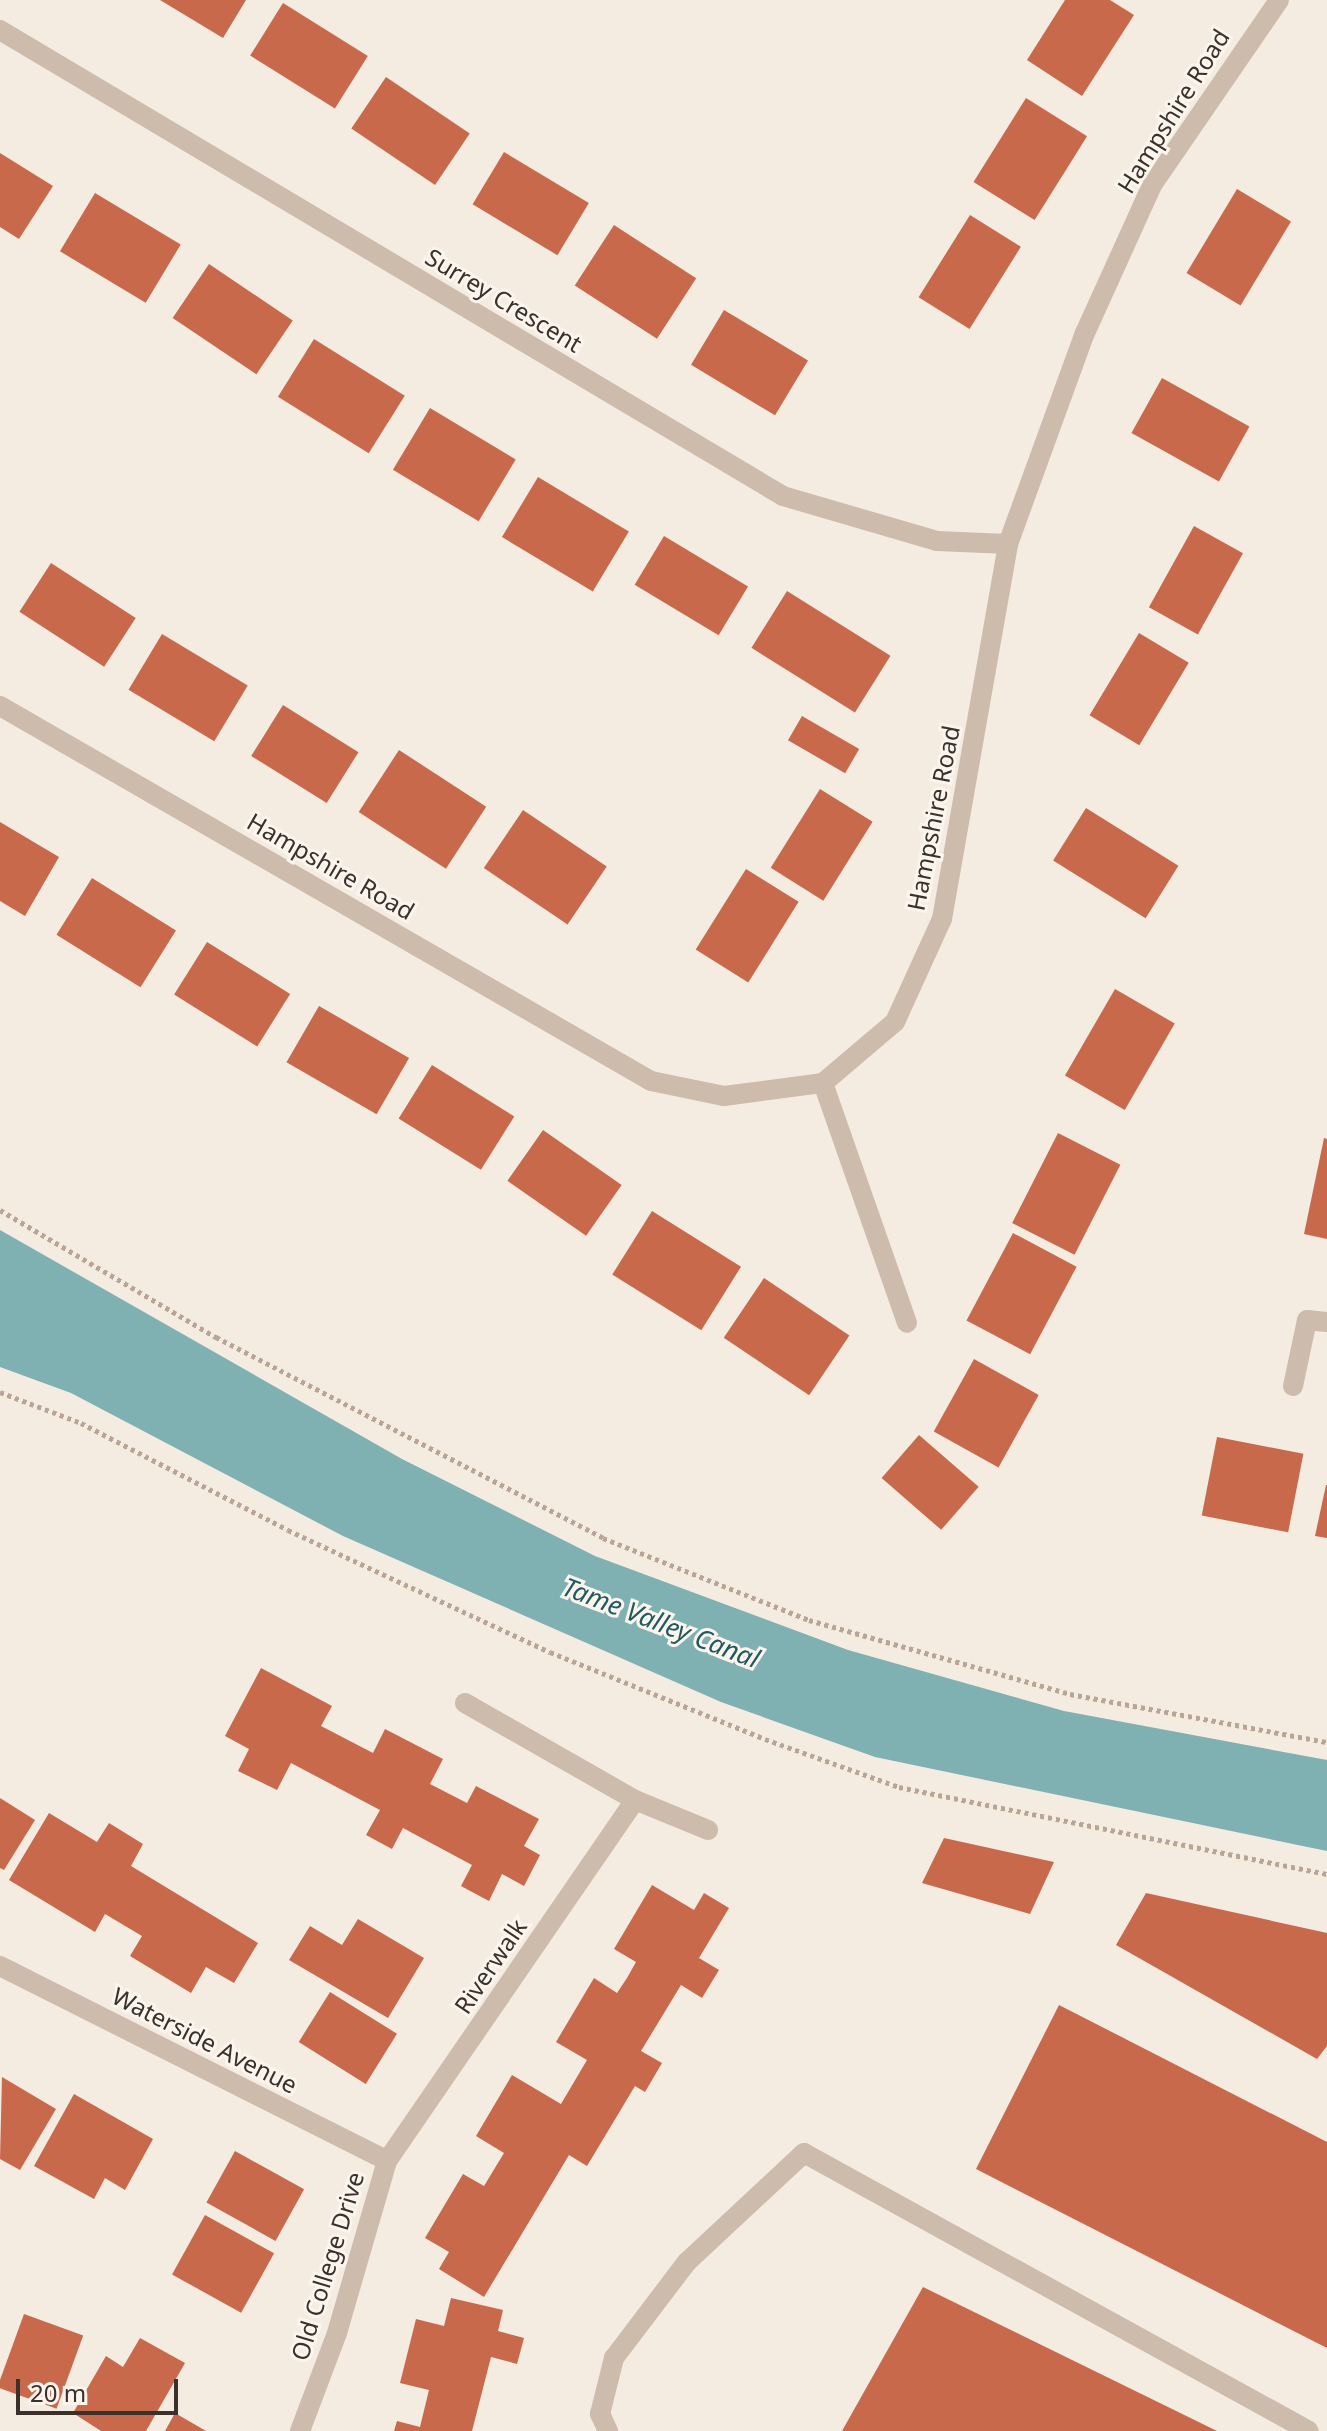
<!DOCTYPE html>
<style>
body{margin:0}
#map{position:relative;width:1327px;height:2431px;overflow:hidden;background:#f4ebe1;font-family:"Noto Sans",sans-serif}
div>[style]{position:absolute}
.water>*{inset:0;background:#7fb0b2}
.building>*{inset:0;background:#c8694b;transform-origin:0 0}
.path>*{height:5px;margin-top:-2.5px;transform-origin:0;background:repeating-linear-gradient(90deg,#b9a596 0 4px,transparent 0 8px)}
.minor>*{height:20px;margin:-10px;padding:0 10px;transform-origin:10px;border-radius:10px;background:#cdbbac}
span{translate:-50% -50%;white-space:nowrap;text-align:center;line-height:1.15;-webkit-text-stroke:6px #fbf5ee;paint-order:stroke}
.street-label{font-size:24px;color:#3b302b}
.water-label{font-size:26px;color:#1f5a5e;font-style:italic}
.scale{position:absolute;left:16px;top:2379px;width:162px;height:36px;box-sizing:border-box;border:4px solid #3b302b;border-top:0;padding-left:10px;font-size:24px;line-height:28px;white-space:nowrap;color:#3b302b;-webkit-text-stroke:6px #fbf5ee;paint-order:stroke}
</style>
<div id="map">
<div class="water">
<div style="clip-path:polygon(0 1230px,402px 1459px,595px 1556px,848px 1650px,1064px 1711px,1327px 1760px,1327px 1851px,875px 1757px,721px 1702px,343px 1536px,71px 1393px,0 1367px)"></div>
</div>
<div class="building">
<div style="clip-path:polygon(160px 0,246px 0,223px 38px)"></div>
<div style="clip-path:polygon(1065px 0,1110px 0,1134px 15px,1082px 96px,1027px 60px)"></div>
<div style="left:283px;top:3px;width:100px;height:62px;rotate:32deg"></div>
<div style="left:386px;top:77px;width:101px;height:62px;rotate:34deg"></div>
<div style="left:1026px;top:98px;width:72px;height:99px;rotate:32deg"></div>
<div style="left:504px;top:152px;width:99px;height:61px;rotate:31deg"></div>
<div style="clip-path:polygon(0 153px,53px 186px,19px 239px,0 227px)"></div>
<div style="left:1237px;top:189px;width:63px;height:98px;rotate:31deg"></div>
<div style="left:95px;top:193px;width:100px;height:68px;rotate:31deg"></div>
<div style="left:970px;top:215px;width:60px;height:97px;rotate:32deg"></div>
<div style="left:614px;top:225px;width:98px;height:72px;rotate:33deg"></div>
<div style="left:209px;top:264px;width:101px;height:65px;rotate:34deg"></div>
<div style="left:724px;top:310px;width:98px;height:64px;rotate:31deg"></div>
<div style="left:314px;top:339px;width:107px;height:68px;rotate:32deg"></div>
<div style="left:1162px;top:378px;width:100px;height:63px;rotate:29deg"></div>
<div style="left:430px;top:408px;width:100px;height:72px;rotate:31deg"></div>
<div style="left:538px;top:477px;width:106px;height:70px;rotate:31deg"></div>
<div style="left:1194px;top:526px;width:56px;height:93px;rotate:29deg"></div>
<div style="left:664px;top:536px;width:98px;height:57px;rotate:31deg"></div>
<div style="left:51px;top:563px;width:101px;height:58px;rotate:33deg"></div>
<div style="left:787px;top:591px;width:122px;height:67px;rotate:32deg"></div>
<div style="left:1139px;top:633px;width:58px;height:96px;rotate:31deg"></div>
<div style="left:162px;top:634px;width:100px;height:65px;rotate:31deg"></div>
<div style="left:283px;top:705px;width:89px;height:60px;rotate:32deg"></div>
<div style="left:802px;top:716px;width:66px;height:28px;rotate:30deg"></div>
<div style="left:399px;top:750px;width:104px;height:74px;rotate:33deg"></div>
<div style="left:820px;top:789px;width:62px;height:93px;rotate:32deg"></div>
<div style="left:1086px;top:808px;width:109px;height:62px;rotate:32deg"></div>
<div style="left:523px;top:810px;width:101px;height:70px;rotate:34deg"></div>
<div style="clip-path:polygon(0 822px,59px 857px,25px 916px,0 901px)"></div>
<div style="left:746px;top:869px;width:62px;height:95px;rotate:32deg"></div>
<div style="left:92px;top:878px;width:99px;height:67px;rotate:32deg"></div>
<div style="left:207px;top:942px;width:98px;height:62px;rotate:32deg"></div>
<div style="left:1115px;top:989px;width:69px;height:100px;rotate:30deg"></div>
<div style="left:319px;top:1006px;width:104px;height:65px;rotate:30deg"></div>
<div style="left:432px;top:1065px;width:97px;height:63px;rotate:32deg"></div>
<div style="left:543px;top:1130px;width:96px;height:62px;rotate:35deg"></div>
<div style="left:1058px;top:1133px;width:70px;height:101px;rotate:27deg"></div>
<div style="clip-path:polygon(1324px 1138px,1327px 1139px,1327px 1239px,1304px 1234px)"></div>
<div style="left:652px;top:1211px;width:105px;height:75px;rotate:32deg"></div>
<div style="left:1013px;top:1233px;width:72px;height:99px;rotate:28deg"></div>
<div style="left:764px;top:1278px;width:103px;height:72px;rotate:34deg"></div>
<div style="left:974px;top:1359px;width:74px;height:83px;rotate:29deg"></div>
<div style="left:919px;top:1435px;width:79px;height:57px;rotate:41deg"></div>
<div style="left:1217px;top:1437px;width:88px;height:80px;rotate:11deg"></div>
<div style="clip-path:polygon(1326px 1485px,1327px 1485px,1327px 1538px,1315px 1536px)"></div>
<div style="clip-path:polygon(261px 1668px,332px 1706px,321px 1726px,373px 1753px,385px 1729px,443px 1759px,430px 1784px,467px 1803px,476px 1786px,539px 1819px,524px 1846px,540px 1855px,524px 1886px,502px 1874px,489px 1901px,461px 1886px,472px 1865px,403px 1828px,392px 1849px,366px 1835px,380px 1810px,291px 1763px,277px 1790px,238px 1771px,249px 1749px,225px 1736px)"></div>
<div style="clip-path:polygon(0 1798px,35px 1820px,4px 1870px,0 1868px)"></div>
<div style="clip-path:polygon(49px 1813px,97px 1842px,109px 1823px,143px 1844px,131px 1866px,258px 1943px,234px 1983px,206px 1967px,191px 1993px,130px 1956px,142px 1936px,105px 1914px,95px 1932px,9px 1880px)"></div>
<div style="clip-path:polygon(944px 1838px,1054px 1862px,1030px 1914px,922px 1883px)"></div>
<div style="clip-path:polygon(652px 1885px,694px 1910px,704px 1893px,729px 1908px,699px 1958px,719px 1970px,702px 1998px,681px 1985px,641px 2051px,662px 2063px,645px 2092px,635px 2086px,587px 2166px,569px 2155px,484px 2297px,439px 2269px,449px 2252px,425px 2238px,463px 2174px,484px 2186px,504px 2153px,476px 2136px,512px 2075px,561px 2104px,587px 2060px,556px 2042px,594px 1978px,617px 1993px,627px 1978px,636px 1962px,614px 1949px)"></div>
<div style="clip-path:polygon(1146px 1893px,1327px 1933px,1327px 2046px,1317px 2059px,1116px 1945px)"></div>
<div style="clip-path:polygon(358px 1919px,424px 1958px,388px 2018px,289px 1960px,310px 1926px,342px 1945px)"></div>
<div style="left:330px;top:1992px;width:79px;height:59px;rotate:32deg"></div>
<div style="clip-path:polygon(1059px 2005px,1327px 2142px,1327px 2348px,976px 2169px)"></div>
<div style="clip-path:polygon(2px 2077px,56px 2109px,20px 2170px,0 2159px)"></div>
<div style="clip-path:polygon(74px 2094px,153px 2139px,125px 2190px,105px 2178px,94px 2199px,34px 2166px)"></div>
<div style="left:235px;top:2151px;width:79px;height:59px;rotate:29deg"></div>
<div style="left:205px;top:2215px;width:79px;height:68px;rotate:29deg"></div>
<div style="clip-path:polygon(923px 2287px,1217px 2431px,842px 2431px)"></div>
<div style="clip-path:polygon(451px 2298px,503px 2310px,498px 2331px,524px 2338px,517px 2364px,491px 2357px,472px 2431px,394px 2431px,397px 2421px,420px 2427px,429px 2390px,400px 2383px,416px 2319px,444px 2326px)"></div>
<div style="left:24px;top:2314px;width:63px;height:78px;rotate:20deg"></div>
<div style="clip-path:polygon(140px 2338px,185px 2363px,146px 2431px,101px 2431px,73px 2413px,106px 2356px,123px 2367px)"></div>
<div style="clip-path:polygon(175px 2413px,206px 2431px,165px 2431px)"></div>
</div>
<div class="path">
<div style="left:0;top:1210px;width:251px;rotate:30.5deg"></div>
<div style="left:216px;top:1337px;width:436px;rotate:27.4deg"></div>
<div style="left:603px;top:1538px;width:222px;rotate:21.7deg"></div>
<div style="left:809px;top:1620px;width:271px;rotate:15.8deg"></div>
<div style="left:1070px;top:1694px;width:261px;rotate:10.6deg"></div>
<div style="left:0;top:1392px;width:87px;rotate:20.9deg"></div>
<div style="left:81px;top:1423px;width:233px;rotate:27.3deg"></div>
<div style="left:288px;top:1530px;width:289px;rotate:25deg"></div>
<div style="left:550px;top:1652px;width:232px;rotate:22deg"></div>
<div style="left:765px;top:1739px;width:142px;rotate:19.7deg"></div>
<div style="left:899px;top:1787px;width:437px;rotate:11.5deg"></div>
</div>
<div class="minor">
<div style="left:0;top:30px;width:911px;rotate:30.76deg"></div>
<div style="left:783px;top:496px;width:160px;rotate:16.3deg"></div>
<div style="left:937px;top:541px;width:71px;rotate:2.4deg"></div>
<div style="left:0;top:706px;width:751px;rotate:29.94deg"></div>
<div style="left:651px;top:1081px;width:75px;rotate:11.6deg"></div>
<div style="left:724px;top:1096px;width:100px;rotate:-7.5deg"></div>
<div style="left:823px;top:1083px;width:94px;rotate:-40.3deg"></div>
<div style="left:895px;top:1022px;width:113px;rotate:-65.5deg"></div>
<div style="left:942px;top:919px;width:381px;rotate:-80deg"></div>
<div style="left:1008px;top:544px;width:225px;rotate:-70deg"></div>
<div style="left:1085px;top:333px;width:162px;rotate:-65.6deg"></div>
<div style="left:1152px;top:185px;width:224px;rotate:-55.5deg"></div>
<div style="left:823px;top:1083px;width:254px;rotate:70.7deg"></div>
<div style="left:1293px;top:1386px;width:67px;rotate:-78deg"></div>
<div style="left:1307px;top:1320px;width:20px;rotate:6deg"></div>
<div style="left:465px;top:1703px;width:196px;rotate:29.7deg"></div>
<div style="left:635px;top:1800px;width:79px;rotate:22.3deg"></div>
<div style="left:0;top:1966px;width:433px;rotate:26.7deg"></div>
<div style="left:300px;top:2431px;width:105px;rotate:-69.3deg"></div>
<div style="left:337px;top:2333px;width:179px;rotate:-73.8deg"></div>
<div style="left:387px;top:2161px;width:438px;rotate:-55.5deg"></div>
<div style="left:608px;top:2431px;width:19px;rotate:-115deg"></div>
<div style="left:600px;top:2414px;width:58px;rotate:-76deg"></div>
<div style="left:614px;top:2358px;width:121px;rotate:-52.8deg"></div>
<div style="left:687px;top:2262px;width:160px;rotate:-43deg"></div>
<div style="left:804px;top:2153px;width:576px;rotate:28.83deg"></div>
</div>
<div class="street-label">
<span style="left:1173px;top:111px;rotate:-58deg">Hampshire Road</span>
<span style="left:504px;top:300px;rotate:31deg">Surrey Crescent</span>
<span style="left:933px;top:818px;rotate:-79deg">Hampshire Road</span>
<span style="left:331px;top:866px;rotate:30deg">Hampshire Road</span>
<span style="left:490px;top:1966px;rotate:-56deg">Riverwalk</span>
<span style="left:205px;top:2040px;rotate:27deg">Waterside Avenue</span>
<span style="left:327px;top:2266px;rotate:-73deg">Old College Drive</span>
</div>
<div class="water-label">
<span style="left:661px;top:1623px;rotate:21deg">Tame Valley Canal</span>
</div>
<div class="scale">20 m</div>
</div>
